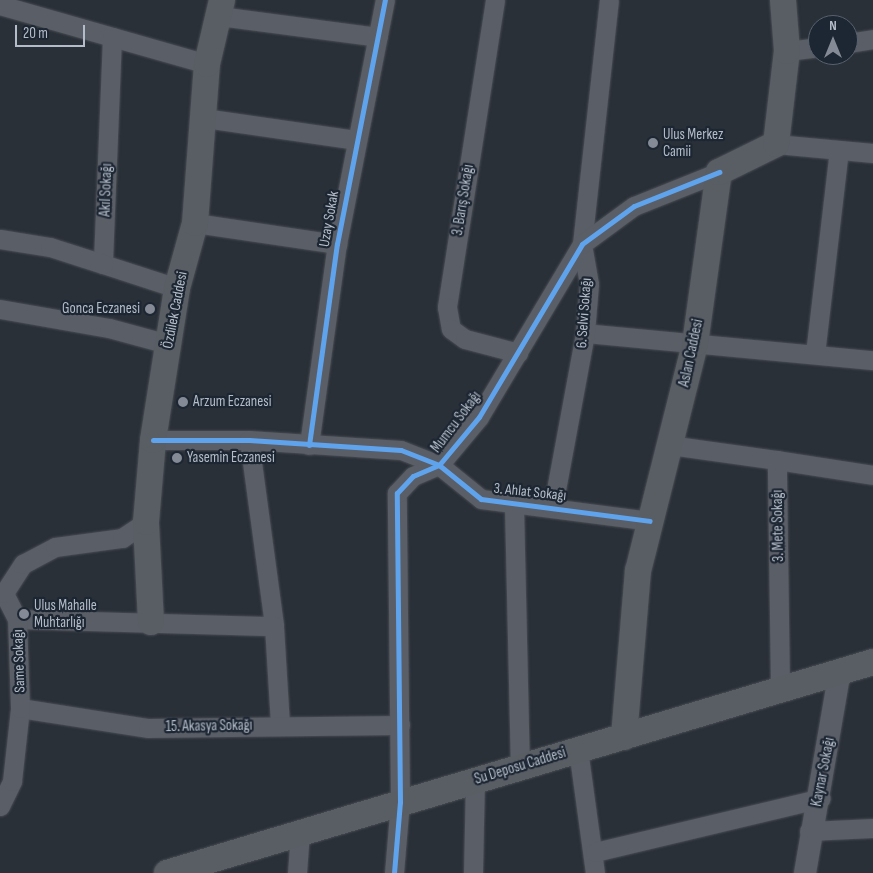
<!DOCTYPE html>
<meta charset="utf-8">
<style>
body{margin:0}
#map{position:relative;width:873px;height:873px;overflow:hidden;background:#2a3038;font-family:"Sofia Sans Condensed",sans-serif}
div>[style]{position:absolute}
.roads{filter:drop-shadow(0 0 1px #484c53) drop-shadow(0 0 1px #484c53)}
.minor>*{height:19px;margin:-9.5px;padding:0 9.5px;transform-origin:9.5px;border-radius:9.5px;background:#5a5e66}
.tertiary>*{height:22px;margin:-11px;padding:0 11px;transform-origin:11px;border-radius:11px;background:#5a5e66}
.secondary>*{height:26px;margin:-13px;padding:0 13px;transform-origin:13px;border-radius:13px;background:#595d64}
.cycleway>*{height:5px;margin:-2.5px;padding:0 2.5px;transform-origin:2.5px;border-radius:2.5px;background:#60a3ed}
.dots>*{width:14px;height:14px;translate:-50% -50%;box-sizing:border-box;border:2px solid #1d2633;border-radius:50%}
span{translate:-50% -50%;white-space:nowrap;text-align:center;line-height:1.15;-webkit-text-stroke:4.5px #1d2633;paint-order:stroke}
.poi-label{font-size:15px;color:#b4bcc9}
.left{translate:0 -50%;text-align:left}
.right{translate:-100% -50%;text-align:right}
.street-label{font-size:15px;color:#b4bcc9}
.north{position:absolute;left:808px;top:15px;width:50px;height:50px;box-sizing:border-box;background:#1d2633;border:1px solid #59626f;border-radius:50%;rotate:0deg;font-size:14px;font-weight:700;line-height:20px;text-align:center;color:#b4bcc9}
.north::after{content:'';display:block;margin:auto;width:18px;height:22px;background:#848b96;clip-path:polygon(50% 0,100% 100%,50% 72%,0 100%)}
.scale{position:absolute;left:15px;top:25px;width:70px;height:22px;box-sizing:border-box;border:2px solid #b4bcc9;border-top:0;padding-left:6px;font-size:15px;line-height:18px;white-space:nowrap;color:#b4bcc9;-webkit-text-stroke:4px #1d2633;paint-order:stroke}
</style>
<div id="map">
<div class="roads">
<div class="minor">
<div style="left:495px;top:0;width:311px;rotate:98.9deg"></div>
<div style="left:447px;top:307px;width:22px;rotate:80deg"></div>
<div style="left:451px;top:329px;width:17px;rotate:36deg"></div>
<div style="left:465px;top:339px;width:55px;rotate:14.8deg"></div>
<div style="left:0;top:5px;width:215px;rotate:15.9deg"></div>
<div style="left:219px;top:16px;width:160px;rotate:7.5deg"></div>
<div style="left:112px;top:37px;width:227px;rotate:92.3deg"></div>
<div style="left:103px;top:264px;width:78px;rotate:18deg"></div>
<div style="left:848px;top:43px;width:25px;rotate:-9deg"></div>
<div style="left:787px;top:51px;width:31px;rotate:-7deg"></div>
<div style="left:204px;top:118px;width:154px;rotate:8.2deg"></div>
<div style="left:776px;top:144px;width:97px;rotate:5.3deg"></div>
<div style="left:195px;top:223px;width:144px;rotate:8.4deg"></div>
<div style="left:0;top:239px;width:51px;rotate:9.1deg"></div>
<div style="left:50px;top:247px;width:56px;rotate:17.8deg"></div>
<div style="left:0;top:309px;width:111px;rotate:9.9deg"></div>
<div style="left:109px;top:328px;width:61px;rotate:15.2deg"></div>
<div style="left:585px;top:333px;width:289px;rotate:5.4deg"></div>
<div style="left:815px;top:354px;width:205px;rotate:-83.3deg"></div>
<div style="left:153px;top:440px;width:96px"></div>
<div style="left:249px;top:440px;width:152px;rotate:3.8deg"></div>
<div style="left:401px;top:450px;width:41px;rotate:21.5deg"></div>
<div style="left:439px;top:465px;width:54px;rotate:39deg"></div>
<div style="left:481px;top:499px;width:170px;rotate:7.4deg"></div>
<div style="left:249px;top:440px;width:188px;rotate:82.3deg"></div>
<div style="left:274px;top:626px;width:99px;rotate:86.5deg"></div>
<div style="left:309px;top:445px;width:203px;rotate:-82.1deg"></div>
<div style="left:337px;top:244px;width:249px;rotate:-78.9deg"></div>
<div style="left:669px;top:445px;width:109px;rotate:7.9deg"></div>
<div style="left:514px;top:506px;width:259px;rotate:88.7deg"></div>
<div style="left:553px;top:506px;width:176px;rotate:-79.5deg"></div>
<div style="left:585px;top:333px;width:49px;rotate:-85.3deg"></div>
<div style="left:589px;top:284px;width:41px;rotate:-99.9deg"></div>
<div style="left:582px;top:244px;width:245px;rotate:-83.7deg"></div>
<div style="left:17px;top:619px;width:257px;rotate:1.6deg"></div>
<div style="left:780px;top:688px;width:228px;rotate:-90.8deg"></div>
<div style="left:777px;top:460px;width:97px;rotate:8.9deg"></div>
<div style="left:20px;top:708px;width:130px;rotate:8.9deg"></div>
<div style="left:148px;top:728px;width:252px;rotate:-0.7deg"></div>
<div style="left:578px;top:749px;width:125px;rotate:82.2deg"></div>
<div style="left:0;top:806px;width:28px;rotate:-64deg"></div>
<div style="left:12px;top:781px;width:73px;rotate:-83.7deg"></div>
<div style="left:20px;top:708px;width:89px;rotate:-91.9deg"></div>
<div style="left:17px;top:619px;width:29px;rotate:-117deg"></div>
<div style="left:4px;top:593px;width:35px;rotate:-57deg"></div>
<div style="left:23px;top:564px;width:36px;rotate:-28deg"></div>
<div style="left:55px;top:547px;width:68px;rotate:-7.7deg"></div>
<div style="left:122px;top:538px;width:29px;rotate:-34deg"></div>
<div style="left:809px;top:831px;width:64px;rotate:-2.7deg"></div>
<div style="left:595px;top:852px;width:232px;rotate:-13.4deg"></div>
<div style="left:297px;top:873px;width:41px;rotate:-85.8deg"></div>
<div style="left:394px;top:873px;width:71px;rotate:-85.2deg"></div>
<div style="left:400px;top:802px;width:309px;rotate:-90.6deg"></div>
<div style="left:397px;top:493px;width:23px;rotate:-47deg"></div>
<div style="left:413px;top:476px;width:28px;rotate:-23deg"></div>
<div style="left:439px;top:465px;width:62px;rotate:-50.2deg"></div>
<div style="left:479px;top:417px;width:201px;rotate:-59.2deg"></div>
<div style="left:582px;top:244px;width:64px;rotate:-36.2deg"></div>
<div style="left:634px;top:206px;width:92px;rotate:-21.8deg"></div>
<div style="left:473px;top:873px;width:93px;rotate:-88.8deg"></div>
</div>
<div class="tertiary">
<div style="left:805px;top:873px;width:205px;rotate:-80.2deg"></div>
</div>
<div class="secondary">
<div style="left:151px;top:622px;width:100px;rotate:-92.9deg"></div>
<div style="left:146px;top:522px;width:82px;rotate:-85.1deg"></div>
<div style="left:153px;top:440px;width:154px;rotate:-81deg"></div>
<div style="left:177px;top:288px;width:67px;rotate:-74.5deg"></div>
<div style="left:195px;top:223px;width:159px;rotate:-85.7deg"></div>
<div style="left:207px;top:64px;width:66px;rotate:-76.8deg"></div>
<div style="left:624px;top:737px;width:167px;rotate:-85.2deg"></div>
<div style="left:638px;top:571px;width:234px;rotate:-75.9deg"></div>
<div style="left:695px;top:344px;width:174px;rotate:-82.1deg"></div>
<div style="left:719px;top:172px;width:64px;rotate:-26.2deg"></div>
<div style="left:776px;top:144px;width:94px;rotate:-83.3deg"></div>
<div style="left:787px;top:51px;width:51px;rotate:-94.5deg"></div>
<div style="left:167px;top:873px;width:737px;rotate:-16.64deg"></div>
</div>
</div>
<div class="cycleway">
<div style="left:153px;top:440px;width:96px"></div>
<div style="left:249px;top:440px;width:152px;rotate:3.8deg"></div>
<div style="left:401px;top:450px;width:41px;rotate:21.5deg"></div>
<div style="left:439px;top:465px;width:54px;rotate:39deg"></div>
<div style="left:481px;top:499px;width:170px;rotate:7.4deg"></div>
<div style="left:309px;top:445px;width:203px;rotate:-82.1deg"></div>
<div style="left:337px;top:244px;width:249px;rotate:-78.9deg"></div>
<div style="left:394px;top:873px;width:71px;rotate:-85.2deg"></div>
<div style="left:400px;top:802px;width:309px;rotate:-90.6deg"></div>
<div style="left:397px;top:493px;width:23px;rotate:-47deg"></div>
<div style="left:413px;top:476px;width:28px;rotate:-23deg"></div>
<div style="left:439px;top:465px;width:62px;rotate:-50.2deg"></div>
<div style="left:479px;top:417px;width:201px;rotate:-59.2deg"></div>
<div style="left:582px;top:244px;width:64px;rotate:-36.2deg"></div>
<div style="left:634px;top:206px;width:92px;rotate:-21.8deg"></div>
</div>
<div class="dots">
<div style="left:653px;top:143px;background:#848b96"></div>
<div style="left:150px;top:309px;background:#848b96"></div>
<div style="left:183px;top:402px;background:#848b96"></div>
<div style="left:177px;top:458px;background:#848b96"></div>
<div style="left:24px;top:614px;background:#848b96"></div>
</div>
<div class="poi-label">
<span class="left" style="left:663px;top:143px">Ulus Merkez<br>Camii</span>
<span class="right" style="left:140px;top:309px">Gonca Eczanesi</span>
<span class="left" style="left:193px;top:402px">Arzum Eczanesi</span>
<span class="left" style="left:187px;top:458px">Yasemin Eczanesi</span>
<span class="left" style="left:34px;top:614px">Ulus Mahalle<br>Muhtarlığı</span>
</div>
<div class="street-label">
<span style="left:106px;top:190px;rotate:-88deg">Akıl Sokağı</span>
<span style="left:463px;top:200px;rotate:-81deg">3. Barış Sokağı</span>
<span style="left:329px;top:219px;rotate:-80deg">Uzay Sokak</span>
<span style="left:175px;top:310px;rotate:-79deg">Özdilek Caddesi</span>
<span style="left:584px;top:313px;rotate:-86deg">6. Selvi Sokağı</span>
<span style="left:691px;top:353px;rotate:-78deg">Aslan Caddesi</span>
<span style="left:456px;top:422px;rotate:-53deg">Mumcu Sokağı</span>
<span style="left:530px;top:492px;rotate:6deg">3. Ahlat Sokağı</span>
<span style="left:778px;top:526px;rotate:-91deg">3. Mete Sokağı</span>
<span style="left:19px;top:661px;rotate:-92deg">Same Sokağı</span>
<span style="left:209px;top:726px;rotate:-1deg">15. Akasya Sokağı</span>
<span style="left:520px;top:766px;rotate:-17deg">Su Deposu Caddesi</span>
<span style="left:823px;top:772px;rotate:-79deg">Kaynar Sokağı</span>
</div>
<div class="north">N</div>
<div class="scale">20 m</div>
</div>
